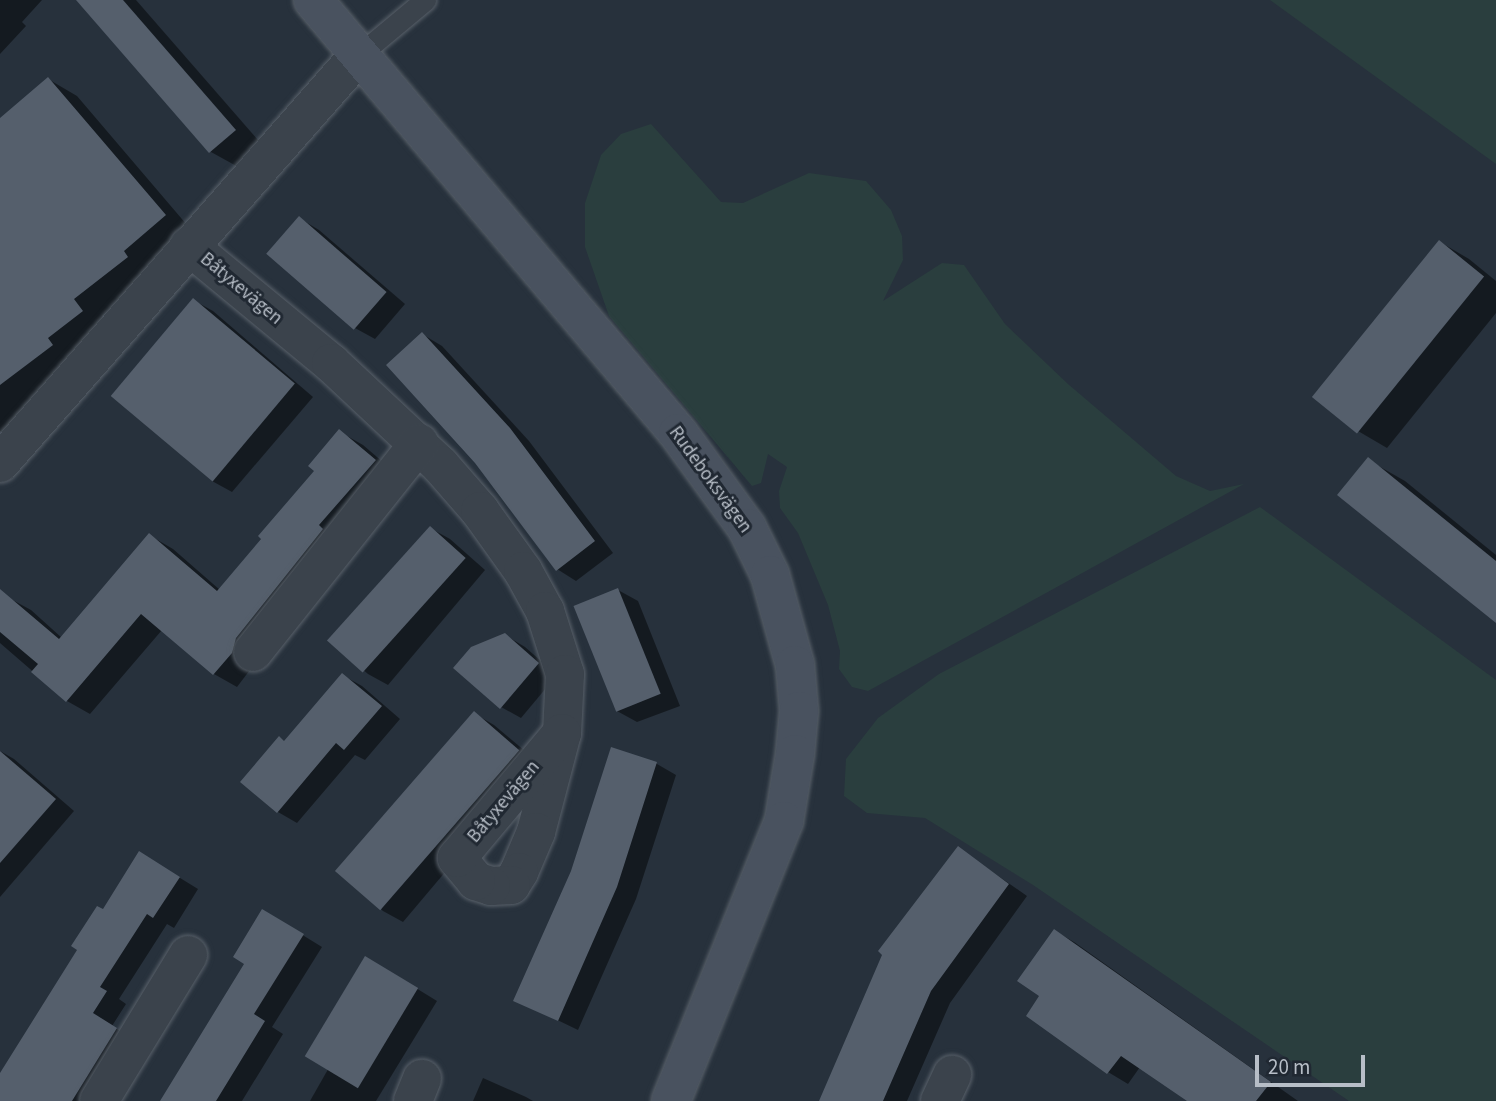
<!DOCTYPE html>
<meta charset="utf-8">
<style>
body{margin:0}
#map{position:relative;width:1496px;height:1101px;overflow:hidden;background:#27313c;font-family:"Source Sans 3",sans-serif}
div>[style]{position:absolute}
.green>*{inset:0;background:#2a3e3e}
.shadow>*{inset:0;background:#0007}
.building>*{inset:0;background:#555f6c;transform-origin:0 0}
.roads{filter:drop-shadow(0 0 2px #59616a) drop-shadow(0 0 2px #59616a)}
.lane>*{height:21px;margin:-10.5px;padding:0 10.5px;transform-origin:10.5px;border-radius:10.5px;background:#3b434c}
.street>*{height:38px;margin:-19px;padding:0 19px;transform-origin:19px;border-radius:19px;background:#3b434c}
.secondary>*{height:38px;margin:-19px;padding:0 19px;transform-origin:19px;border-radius:19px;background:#49525f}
span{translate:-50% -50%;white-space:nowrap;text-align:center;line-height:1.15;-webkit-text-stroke:6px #202832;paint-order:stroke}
.street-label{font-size:19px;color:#b7bec7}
.scale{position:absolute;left:1255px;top:1055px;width:110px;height:32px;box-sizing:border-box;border:4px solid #b7bec7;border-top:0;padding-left:9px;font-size:21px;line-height:24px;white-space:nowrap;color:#b7bec7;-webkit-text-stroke:5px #202832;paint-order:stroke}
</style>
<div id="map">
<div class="green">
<div style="clip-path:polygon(1270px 0,1496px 0,1496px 164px)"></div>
<div style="clip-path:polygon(651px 124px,721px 202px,743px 203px,809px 173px,866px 181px,891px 210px,902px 236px,903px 260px,883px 301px,942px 263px,964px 265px,1005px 324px,1068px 384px,1176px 476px,1210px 491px,1244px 484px,868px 691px,852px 687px,839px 669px,840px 651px,828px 605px,798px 533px,780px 508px,779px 491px,787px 467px,768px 454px,761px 483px,752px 486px,609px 316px,585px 247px,585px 203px,601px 155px,621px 134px)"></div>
<div style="clip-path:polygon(1260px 507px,1496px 680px,1496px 1101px,1349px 1101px,1033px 885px,925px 818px,867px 813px,844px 796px,846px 759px,878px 718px,939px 674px)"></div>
</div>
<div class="shadow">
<div style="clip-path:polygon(0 0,42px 0,22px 22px,26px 26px,0 54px)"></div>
<div style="clip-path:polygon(84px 0,136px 0,264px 147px,240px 168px,211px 152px,81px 3px)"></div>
<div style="clip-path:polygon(48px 79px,77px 96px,193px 232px,156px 274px,102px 316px,111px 328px,81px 362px,27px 403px,36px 416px,9px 436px,0 431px,0 121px)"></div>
<div style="clip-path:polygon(299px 218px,319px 230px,405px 304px,375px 339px,355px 328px,269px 254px)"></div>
<div style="clip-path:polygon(1440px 242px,1469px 259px,1496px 281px,1496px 313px,1387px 448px,1358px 431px)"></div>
<div style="clip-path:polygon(193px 300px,213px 311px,313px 397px,232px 492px,212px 481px)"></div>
<div style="clip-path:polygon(422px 334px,442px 346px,529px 441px,613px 553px,576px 581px,557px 569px)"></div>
<div style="clip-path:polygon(340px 432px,363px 445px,398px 475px,237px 687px,214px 674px,162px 630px,90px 714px,67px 701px,0 643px,0 605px,7px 597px,31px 610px,62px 638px,149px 535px,173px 549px,220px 590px,316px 471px)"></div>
<div style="clip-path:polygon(1368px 460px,1405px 481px,1496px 555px,1496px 621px)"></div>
<div style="clip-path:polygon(430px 528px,450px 539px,485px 570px,388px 685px,368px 674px,332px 643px)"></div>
<div style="clip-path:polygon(618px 590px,638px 601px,680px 706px,637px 722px,617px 711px)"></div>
<div style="clip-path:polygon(505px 635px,525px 647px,557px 675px,521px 718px,501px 707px)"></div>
<div style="clip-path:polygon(342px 675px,362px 686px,400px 719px,365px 760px,355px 755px,297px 823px,278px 812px,285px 742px)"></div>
<div style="clip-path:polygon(475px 714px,494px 725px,538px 762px,403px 922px,383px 911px,338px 872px)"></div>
<div style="clip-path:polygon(612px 749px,657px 764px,676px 775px,636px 899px,578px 1030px,516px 1000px,572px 872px)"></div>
<div style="clip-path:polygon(0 751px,14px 759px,74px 811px,0 897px)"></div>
<div style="clip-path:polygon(958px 848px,1027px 896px,950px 1003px,907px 1101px,821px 1101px)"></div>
<div style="clip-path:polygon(159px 865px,198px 889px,174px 928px,167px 924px,119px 999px,126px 1004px,112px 1026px,136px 1041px,99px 1101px,0 1101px,0 1077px,103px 912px)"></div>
<div style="clip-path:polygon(283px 923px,322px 947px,272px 1027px,283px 1034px,242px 1101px,180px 1101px)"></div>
<div style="clip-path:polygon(1055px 931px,1074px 942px,1298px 1101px,1189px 1101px,1140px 1067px,1128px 1084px,1108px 1072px,1042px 996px)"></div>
<div style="clip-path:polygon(385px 969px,437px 1001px,376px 1101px,310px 1101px)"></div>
<div style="clip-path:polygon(483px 1078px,526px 1097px,533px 1101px,473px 1101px)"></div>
</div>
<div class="building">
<div style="clip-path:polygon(76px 0,123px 0,236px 130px,209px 153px)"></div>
<div style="clip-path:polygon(48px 77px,166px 215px,124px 251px,128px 257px,74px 299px,83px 311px,48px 338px,53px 345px,0 385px,0 118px)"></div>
<div style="left:299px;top:216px;width:116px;height:50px;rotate:41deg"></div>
<div style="left:1439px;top:240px;width:58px;height:202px;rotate:39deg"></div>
<div style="left:193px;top:298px;width:133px;height:128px;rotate:40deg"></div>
<div style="clip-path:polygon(422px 332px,510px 428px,595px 541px,556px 571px,475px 463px,386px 365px)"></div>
<div style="clip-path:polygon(339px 429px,376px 460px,319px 525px,323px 529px,236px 638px,232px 653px,213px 675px,141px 614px,66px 702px,31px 672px,38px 664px,0 632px,0 589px,59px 639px,149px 533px,217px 591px,261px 539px,258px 536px,314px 471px,308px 466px)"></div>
<div style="clip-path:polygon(1368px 457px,1496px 561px,1496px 623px,1337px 495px)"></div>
<div style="left:430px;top:526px;width:48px;height:154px;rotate:42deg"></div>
<div style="left:618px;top:588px;width:114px;height:48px;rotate:68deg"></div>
<div style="clip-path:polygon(505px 633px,539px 663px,500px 709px,453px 668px,471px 647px)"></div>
<div style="clip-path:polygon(342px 673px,382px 706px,344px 750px,336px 743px,277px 813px,240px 782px,279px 736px,284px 741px)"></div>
<div style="left:474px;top:711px;width:60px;height:212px;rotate:41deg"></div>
<div style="clip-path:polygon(611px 747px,657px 762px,617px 887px,558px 1021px,513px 1001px,571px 871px)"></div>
<div style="clip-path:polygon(0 751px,56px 799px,0 863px)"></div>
<div style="clip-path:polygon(958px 846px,1009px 884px,931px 991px,883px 1101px,819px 1101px,882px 955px,878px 951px)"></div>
<div style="clip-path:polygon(139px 851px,180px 877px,153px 918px,147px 914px,100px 987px,107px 991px,93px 1013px,117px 1028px,72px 1101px,0 1101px,0 1073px,77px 950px,71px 946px,97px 906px,103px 909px)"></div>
<div style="clip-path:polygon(262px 909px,304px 934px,254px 1014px,265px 1021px,216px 1101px,160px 1101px,244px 964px,233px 957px)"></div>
<div style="clip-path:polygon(1054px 929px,1230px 1053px,1271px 1082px,1256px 1101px,1187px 1101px,1121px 1056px,1107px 1074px,1026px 1016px,1039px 996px,1017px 981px)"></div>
<div style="left:365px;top:956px;width:62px;height:117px;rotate:31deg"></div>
</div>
<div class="roads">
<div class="lane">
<div style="left:359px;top:55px;width:86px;rotate:-39.8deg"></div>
</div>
<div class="street">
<div style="left:189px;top:246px;width:184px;rotate:39.5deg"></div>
<div style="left:331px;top:363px;width:149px;rotate:43.1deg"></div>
<div style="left:440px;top:465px;width:61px;rotate:49deg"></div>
<div style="left:480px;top:511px;width:74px;rotate:54.4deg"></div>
<div style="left:523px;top:571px;width:46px;rotate:61.2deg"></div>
<div style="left:545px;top:611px;width:66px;rotate:72.4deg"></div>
<div style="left:565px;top:674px;width:59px;rotate:92.9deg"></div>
<div style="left:562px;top:733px;width:102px;rotate:104.7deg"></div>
<div style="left:536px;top:832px;width:43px;rotate:113deg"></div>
<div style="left:519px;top:872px;width:15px;rotate:122deg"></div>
<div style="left:511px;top:885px;width:20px;rotate:177deg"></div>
<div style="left:491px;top:886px;width:16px;rotate:-162deg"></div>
<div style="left:476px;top:881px;width:30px;rotate:-130deg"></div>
<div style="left:457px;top:858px;width:163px;rotate:-50deg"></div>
<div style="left:0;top:463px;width:543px;rotate:-48.66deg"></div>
<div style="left:253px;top:652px;width:267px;rotate:-51.5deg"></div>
<div style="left:99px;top:1101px;width:171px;rotate:-58.6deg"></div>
<div style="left:413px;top:1101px;width:24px;rotate:-68deg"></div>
<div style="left:940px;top:1101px;width:29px;rotate:-65deg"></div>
</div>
<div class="secondary">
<div style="left:313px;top:0;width:566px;rotate:49.87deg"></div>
<div style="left:678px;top:433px;width:117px;rotate:54deg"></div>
<div style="left:747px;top:528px;width:52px;rotate:63.9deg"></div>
<div style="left:770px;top:575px;width:93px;rotate:74.5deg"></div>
<div style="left:795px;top:665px;width:46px;rotate:85deg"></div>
<div style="left:799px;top:711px;width:43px;rotate:95.3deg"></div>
<div style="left:795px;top:754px;width:68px;rotate:99.3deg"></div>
<div style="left:784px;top:821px;width:302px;rotate:112deg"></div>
</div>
</div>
<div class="street-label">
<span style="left:241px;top:289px;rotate:40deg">Båtyxevägen</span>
<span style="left:710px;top:480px;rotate:54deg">Rudeboksvägen</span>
<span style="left:504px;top:802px;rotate:-50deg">Båtyxevägen</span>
</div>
<div class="scale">20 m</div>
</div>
